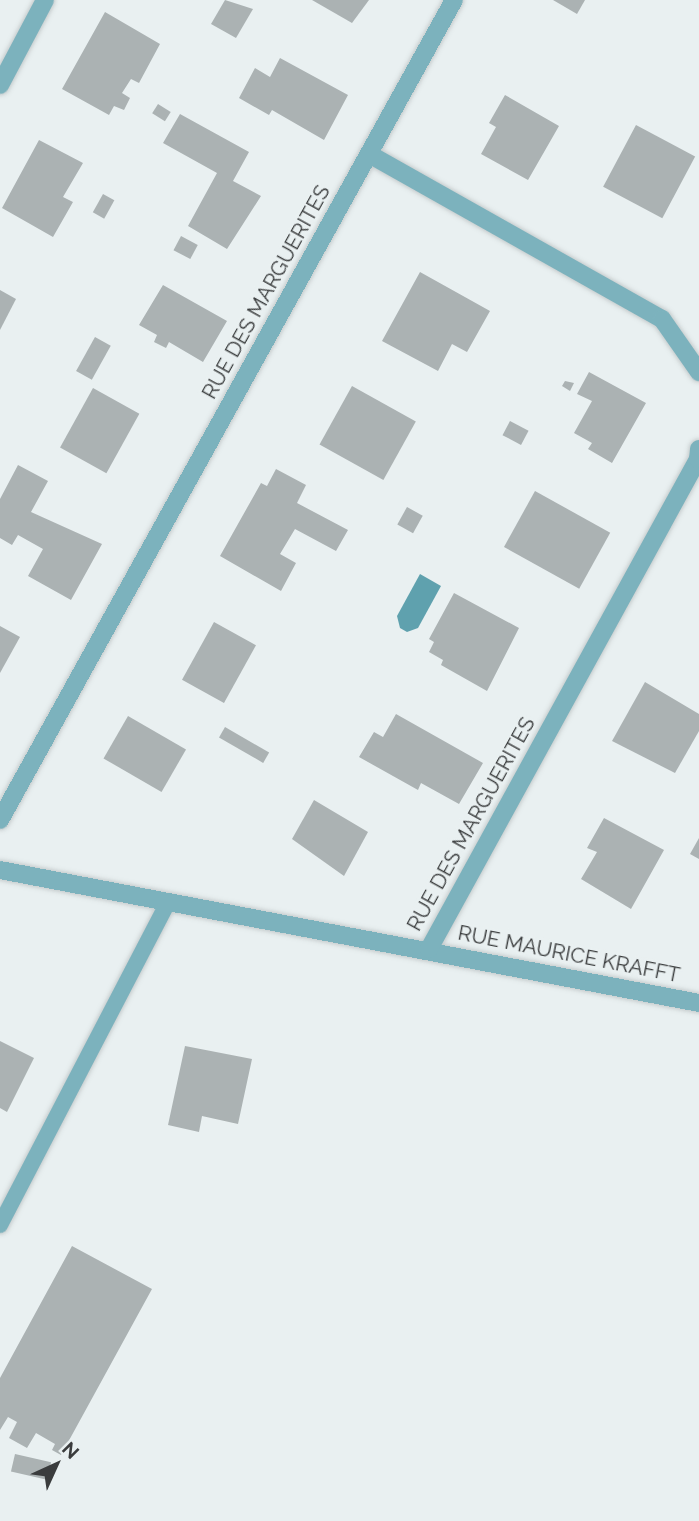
<!DOCTYPE html>
<style>
body{margin:0}
#map{position:relative;width:699px;height:1521px;overflow:hidden;background:#e9f0f1;font-family:Raleway,sans-serif}
div>[style]{position:absolute}
.water>*{inset:0;background:#5fa1ae}
.building>*{inset:0;background:#abb2b3;transform-origin:0 0}
.roads{filter:drop-shadow(0 0 2px #c6cccd) drop-shadow(0 0 2px #c6cccd)}
.lane>*{height:16px;margin:-8px;padding:0 8px;transform-origin:8px;border-radius:8px;background:#7cb2bd}
.street>*{height:18px;margin:-9px;padding:0 9px;transform-origin:9px;border-radius:9px;background:#7cb2bd}
span{translate:-50% -50%;white-space:nowrap;text-align:center;line-height:1.15;-webkit-text-stroke:5px #e9f0f1;paint-order:stroke}
.street-label{font-size:21px;color:#3a3c3d}
.north{position:absolute;left:21px;top:1430px;width:70px;height:70px;-webkit-text-stroke:5px #e9f0f1;paint-order:stroke;rotate:45deg;font-size:19px;font-weight:700;line-height:28px;text-align:center;color:#3a3c3d}
.north::after{content:'';display:block;margin:auto;width:24px;height:32px;background:#3a3c3d;clip-path:polygon(50% 0,100% 100%,50% 72%,0 100%)}
</style>
<div id="map">
<div class="water">
<div style="clip-path:polygon(420px 574px,441px 586px,418px 628px,407px 632px,400px 628px,397px 616px)"></div>
</div>
<div class="building">
<div style="clip-path:polygon(225px 0,253px 9px,236px 38px,211px 24px)"></div>
<div style="clip-path:polygon(312px 0,369px 0,352px 23px)"></div>
<div style="clip-path:polygon(553px 0,585px 0,577px 14px)"></div>
<div style="clip-path:polygon(105px 12px,160px 44px,139px 83px,131px 79px,122px 93px,130px 98px,124px 110px,114px 106px,109px 115px,62px 89px)"></div>
<div style="clip-path:polygon(280px 58px,348px 95px,324px 140px,272px 110px,269px 115px,239px 98px,255px 68px,270px 77px)"></div>
<div style="clip-path:polygon(505px 95px,559px 126px,528px 180px,481px 154px,496px 127px,489px 123px)"></div>
<div style="left:158px;top:104px;width:15px;height:11px;rotate:32deg"></div>
<div style="clip-path:polygon(180px 114px,249px 152px,233px 181px,261px 196px,227px 249px,188px 226px,217px 173px,163px 143px)"></div>
<div style="left:636px;top:125px;width:67px;height:70px;rotate:28deg"></div>
<div style="clip-path:polygon(39px 140px,83px 163px,63px 197px,73px 202px,53px 237px,2px 208px)"></div>
<div style="left:103px;top:194px;width:13px;height:21px;rotate:29deg"></div>
<div style="left:181px;top:236px;width:19px;height:16px;rotate:28deg"></div>
<div style="clip-path:polygon(420px 272px,490px 311px,467px 352px,452px 344px,438px 371px,382px 341px)"></div>
<div style="clip-path:polygon(163px 285px,227px 321px,203px 362px,169px 342px,166px 348px,154px 342px,157px 335px,139px 325px)"></div>
<div style="clip-path:polygon(0 290px,16px 299px,0 330px)"></div>
<div style="left:95px;top:337px;width:18px;height:39px;rotate:29deg"></div>
<div style="clip-path:polygon(589px 372px,646px 403px,612px 463px,588px 449px,592px 443px,574px 433px,592px 401px,577px 394px)"></div>
<div style="clip-path:polygon(565px 381px,574px 383px,570px 391px,562px 386px)"></div>
<div style="left:352px;top:386px;width:73px;height:67px;rotate:29deg"></div>
<div style="left:93px;top:388px;width:53px;height:68px;rotate:29deg"></div>
<div style="left:510px;top:421px;width:21px;height:16px;rotate:28deg"></div>
<div style="clip-path:polygon(18px 465px,48px 481px,31px 512px,102px 544px,71px 600px,28px 576px,43px 549px,18px 535px,12px 545px,0 538px,0 499px)"></div>
<div style="clip-path:polygon(276px 469px,306px 485px,297px 503px,348px 530px,336px 551px,295px 529px,280px 554px,296px 563px,281px 591px,220px 556px,261px 483px,267px 486px)"></div>
<div style="left:535px;top:491px;width:86px;height:64px;rotate:29deg"></div>
<div style="left:407px;top:507px;width:18px;height:20px;rotate:29deg"></div>
<div style="clip-path:polygon(454px 593px,519px 628px,487px 691px,441px 665px,443px 660px,429px 652px,434px 642px,429px 639px)"></div>
<div style="left:214px;top:622px;width:48px;height:66px;rotate:29deg"></div>
<div style="clip-path:polygon(0 626px,20px 637px,0 673px)"></div>
<div style="clip-path:polygon(645px 682px,699px 714px,699px 731px,675px 773px,612px 741px)"></div>
<div style="clip-path:polygon(396px 714px,483px 763px,459px 804px,421px 783px,418px 790px,359px 757px,374px 732px,383px 737px)"></div>
<div style="left:128px;top:716px;width:67px;height:49px;rotate:30deg"></div>
<div style="left:225px;top:727px;width:51px;height:12px;rotate:30deg"></div>
<div style="clip-path:polygon(314px 800px,368px 832px,344px 876px,292px 839px)"></div>
<div style="clip-path:polygon(604px 818px,664px 850px,631px 909px,581px 879px,597px 852px,587px 848px)"></div>
<div style="clip-path:polygon(699px 838px,699px 859px,690px 854px)"></div>
<div style="clip-path:polygon(0 1041px,34px 1058px,7px 1112px,0 1108px)"></div>
<div style="clip-path:polygon(185px 1046px,252px 1059px,238px 1124px,202px 1116px,199px 1132px,168px 1125px)"></div>
<div style="clip-path:polygon(72px 1246px,152px 1289px,61px 1455px,52px 1450px,55px 1444px,36px 1433px,27px 1448px,9px 1438px,17px 1422px,8px 1417px,0 1430px,0 1378px)"></div>
<div style="left:15px;top:1454px;width:37px;height:18px;rotate:13deg"></div>
</div>
<div class="roads">
<div class="lane">
<div style="left:0;top:1225px;width:362px;rotate:-62.5deg"></div>
</div>
<div class="street">
<div style="left:0;top:85px;width:96px;rotate:-62.1deg"></div>
<div style="left:369px;top:154px;width:336px;rotate:29.4deg"></div>
<div style="left:662px;top:319px;width:65px;rotate:55.1deg"></div>
<div style="left:0;top:820px;width:937px;rotate:-61.03deg"></div>
<div style="left:0;top:870px;width:712px;rotate:10.77deg"></div>
<div style="left:429px;top:949px;width:559px;rotate:-61.23deg"></div>
<div style="left:698px;top:459px;width:10px;rotate:-84deg"></div>
</div>
</div>
<div class="street-label">
<span style="left:266px;top:292px;rotate:-61deg">RUE DES MARGUERITES</span>
<span style="left:471px;top:824px;rotate:-61deg">RUE DES MARGUERITES</span>
<span style="left:569px;top:954px;rotate:11deg">RUE MAURICE KRAFFT</span>
</div>
<div class="north">N</div>
</div>
